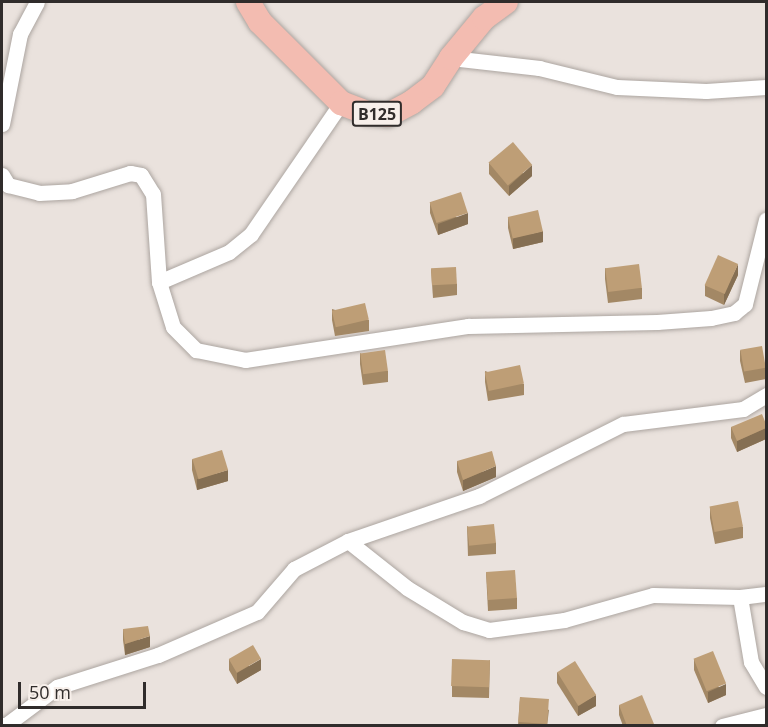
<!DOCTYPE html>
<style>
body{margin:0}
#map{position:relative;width:768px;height:727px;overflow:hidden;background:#eae2dd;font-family:"Open Sans",sans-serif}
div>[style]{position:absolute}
.roads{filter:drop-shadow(0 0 2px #aca5a0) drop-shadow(0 0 2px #aca5a0)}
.minor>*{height:15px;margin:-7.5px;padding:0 7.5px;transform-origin:7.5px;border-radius:7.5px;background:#fff}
.primary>*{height:24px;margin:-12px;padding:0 12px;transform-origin:12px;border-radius:12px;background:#f3bcb1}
.wall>*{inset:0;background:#a38865}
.shaded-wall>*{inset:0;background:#856f53}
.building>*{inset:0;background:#be9e76;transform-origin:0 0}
span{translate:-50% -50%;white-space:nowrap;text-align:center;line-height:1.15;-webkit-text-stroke:4.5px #f7efea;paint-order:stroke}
.shield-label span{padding:2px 4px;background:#f7efea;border:2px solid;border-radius:4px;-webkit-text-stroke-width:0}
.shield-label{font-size:16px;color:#302c2b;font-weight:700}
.frame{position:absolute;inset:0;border:3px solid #302c2b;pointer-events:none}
.scale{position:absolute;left:18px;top:682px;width:128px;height:27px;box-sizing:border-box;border:3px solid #302c2b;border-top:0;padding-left:8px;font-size:18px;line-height:21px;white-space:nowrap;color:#302c2b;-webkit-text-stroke:4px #f7efea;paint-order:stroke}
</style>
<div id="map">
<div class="roads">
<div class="minor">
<div style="left:451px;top:58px;width:89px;rotate:6.5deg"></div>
<div style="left:539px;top:68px;width:80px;rotate:13.7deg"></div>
<div style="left:617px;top:87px;width:89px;rotate:2.6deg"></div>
<div style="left:706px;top:91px;width:60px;rotate:-3.8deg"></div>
<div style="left:2px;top:124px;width:92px;rotate:-78.7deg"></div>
<div style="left:20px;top:34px;width:36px;rotate:-62deg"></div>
<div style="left:2px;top:175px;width:12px;rotate:59deg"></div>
<div style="left:8px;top:185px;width:32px;rotate:14deg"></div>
<div style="left:39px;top:193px;width:33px;rotate:-3deg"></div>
<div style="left:72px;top:191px;width:61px;rotate:-17.2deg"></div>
<div style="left:130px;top:173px;width:11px;rotate:10deg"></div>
<div style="left:141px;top:175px;width:22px;rotate:58deg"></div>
<div style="left:153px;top:194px;width:88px;rotate:86.1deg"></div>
<div style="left:159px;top:282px;width:47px;rotate:72.7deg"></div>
<div style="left:173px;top:327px;width:33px;rotate:45deg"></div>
<div style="left:196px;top:350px;width:50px;rotate:11.5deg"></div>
<div style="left:245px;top:360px;width:226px;rotate:-8.7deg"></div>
<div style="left:468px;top:326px;width:189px;rotate:-1.2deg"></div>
<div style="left:657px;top:322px;width:54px;rotate:-4.2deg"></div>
<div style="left:711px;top:318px;width:24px;rotate:-12deg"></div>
<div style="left:734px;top:313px;width:14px;rotate:-39deg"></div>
<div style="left:745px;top:304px;width:87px;rotate:-76deg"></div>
<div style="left:159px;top:282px;width:76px;rotate:-23.2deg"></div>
<div style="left:229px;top:252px;width:28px;rotate:-39deg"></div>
<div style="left:251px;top:234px;width:159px;rotate:-55.5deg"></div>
<div style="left:348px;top:541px;width:75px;rotate:38.5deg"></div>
<div style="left:407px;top:588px;width:66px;rotate:31.3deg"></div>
<div style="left:463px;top:622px;width:27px;rotate:17deg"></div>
<div style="left:489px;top:630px;width:76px;rotate:-7.6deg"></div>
<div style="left:564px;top:620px;width:92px;rotate:-15.7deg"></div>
<div style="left:653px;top:595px;width:87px;rotate:1.3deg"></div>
<div style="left:740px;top:597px;width:26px;rotate:-7deg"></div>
<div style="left:740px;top:597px;width:66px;rotate:80.4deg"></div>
<div style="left:751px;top:662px;width:29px;rotate:59deg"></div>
<div style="left:2px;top:725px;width:4px"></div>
<div style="left:6px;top:725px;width:64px;rotate:-36.7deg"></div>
<div style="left:57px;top:687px;width:106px;rotate:-17.6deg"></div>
<div style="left:158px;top:655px;width:108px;rotate:-23.5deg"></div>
<div style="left:257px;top:612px;width:57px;rotate:-49.3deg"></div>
<div style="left:294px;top:569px;width:61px;rotate:-27.4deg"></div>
<div style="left:348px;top:541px;width:139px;rotate:-19deg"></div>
<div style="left:479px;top:496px;width:161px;rotate:-26.6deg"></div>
<div style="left:623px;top:424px;width:121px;rotate:-7.1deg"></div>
<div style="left:743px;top:409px;width:27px;rotate:-31deg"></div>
<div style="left:722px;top:726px;width:45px;rotate:-14deg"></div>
</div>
<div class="primary">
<div style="left:248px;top:2px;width:23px;rotate:59deg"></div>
<div style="left:260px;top:22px;width:115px;rotate:45deg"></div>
<div style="left:341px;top:103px;width:28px;rotate:21deg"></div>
<div style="left:367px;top:113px;width:21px;rotate:5deg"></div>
<div style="left:388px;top:115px;width:27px;rotate:-28deg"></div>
<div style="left:412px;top:102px;width:26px;rotate:-37deg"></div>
<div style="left:433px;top:86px;width:33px;rotate:-57deg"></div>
<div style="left:451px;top:58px;width:52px;rotate:-50.5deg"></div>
<div style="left:484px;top:18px;width:27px;rotate:-36deg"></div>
</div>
</div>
<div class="wall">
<div style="clip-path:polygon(489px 163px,532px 176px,509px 196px,489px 174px)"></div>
<div style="clip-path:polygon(430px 202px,468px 224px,438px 235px,430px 213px)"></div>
<div style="clip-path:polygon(508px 217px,543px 242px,513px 249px,508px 228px)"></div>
<div style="clip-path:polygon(605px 268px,642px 288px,642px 299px,608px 303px,605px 279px)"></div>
<div style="clip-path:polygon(431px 269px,457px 284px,457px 295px,433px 298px)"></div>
<div style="clip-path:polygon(738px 275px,724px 305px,705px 296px,705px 285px)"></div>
<div style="clip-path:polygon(332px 309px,369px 320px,369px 331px,335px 336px,332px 320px)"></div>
<div style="clip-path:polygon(740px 350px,766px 368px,766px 379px,745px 383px,740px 361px)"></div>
<div style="clip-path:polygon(360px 353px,388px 371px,388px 382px,363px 385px,360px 364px)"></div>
<div style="clip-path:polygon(485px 371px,524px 384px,524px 395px,488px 401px,485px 382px)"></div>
<div style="clip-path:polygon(766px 424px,766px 439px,737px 452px,731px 438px,731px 427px)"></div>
<div style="clip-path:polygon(192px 459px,228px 481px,197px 490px,192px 470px)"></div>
<div style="clip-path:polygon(457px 461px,496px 477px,463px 491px,457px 472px)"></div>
<div style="clip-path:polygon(710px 507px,743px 527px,743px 538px,715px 544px,710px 518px)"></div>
<div style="clip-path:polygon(467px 526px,496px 543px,496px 554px,468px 556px)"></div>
<div style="clip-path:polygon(486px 572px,517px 598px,517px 609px,488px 611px)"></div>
<div style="clip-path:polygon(123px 629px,150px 647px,125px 655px,123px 640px)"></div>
<div style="clip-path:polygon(229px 659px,261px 670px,237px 684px,229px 670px)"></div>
<div style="clip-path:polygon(694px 659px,726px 695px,708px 703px,694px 670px)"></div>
<div style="clip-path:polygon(490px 660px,489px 698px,452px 697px,452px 686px)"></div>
<div style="clip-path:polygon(557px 672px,596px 706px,578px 716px,557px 683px)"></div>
<div style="clip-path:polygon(520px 697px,549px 710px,547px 726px,518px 726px)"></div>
<div style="clip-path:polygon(619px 705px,654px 726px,623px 726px,619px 715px)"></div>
</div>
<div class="shaded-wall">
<div style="clip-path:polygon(532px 165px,532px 176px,509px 196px,509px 186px)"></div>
<div style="clip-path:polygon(468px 213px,468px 224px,438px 235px,438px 224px)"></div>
<div style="clip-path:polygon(543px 231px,543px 242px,513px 249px,513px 238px)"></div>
<div style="clip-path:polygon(738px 264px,738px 275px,724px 305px,724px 294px)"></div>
<div style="clip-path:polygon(766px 428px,766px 439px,737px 452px,737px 441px)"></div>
<div style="clip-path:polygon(496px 466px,496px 477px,463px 491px,463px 480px)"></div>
<div style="clip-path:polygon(228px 470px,228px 481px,197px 490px,197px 479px)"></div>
<div style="clip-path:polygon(150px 636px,150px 647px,125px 655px,125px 644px)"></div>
<div style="clip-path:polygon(261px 659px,261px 670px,237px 684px,237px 673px)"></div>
<div style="clip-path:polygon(726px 684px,726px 695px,708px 703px,708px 692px)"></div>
<div style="clip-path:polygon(596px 695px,596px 706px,578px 716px,578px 705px)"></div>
</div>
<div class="building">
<div style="left:513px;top:142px;width:30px;height:32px;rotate:50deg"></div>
<div style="left:461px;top:192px;width:22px;height:33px;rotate:72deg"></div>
<div style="left:538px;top:210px;width:22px;height:31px;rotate:77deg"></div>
<div style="left:718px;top:255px;width:22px;height:33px;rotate:24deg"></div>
<div style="left:639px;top:264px;width:24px;height:34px;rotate:83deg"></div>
<div style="left:456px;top:267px;width:17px;height:25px;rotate:87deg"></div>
<div style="left:365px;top:303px;width:17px;height:34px;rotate:77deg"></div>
<div style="left:762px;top:346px;width:22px;height:22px;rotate:80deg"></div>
<div style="left:385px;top:350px;width:21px;height:25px;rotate:82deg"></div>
<div style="left:520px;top:365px;width:19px;height:36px;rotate:78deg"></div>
<div style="clip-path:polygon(762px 414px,766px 424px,766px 428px,737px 441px,731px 427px)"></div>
<div style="left:222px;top:450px;width:21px;height:31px;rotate:73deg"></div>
<div style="clip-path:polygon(492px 451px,496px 466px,463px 480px,457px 461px)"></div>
<div style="left:738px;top:501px;width:26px;height:29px;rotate:79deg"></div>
<div style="left:494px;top:524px;width:19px;height:27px;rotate:84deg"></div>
<div style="left:515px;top:570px;width:28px;height:29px;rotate:86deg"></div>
<div style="clip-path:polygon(148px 626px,150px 636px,125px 644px,123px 629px)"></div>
<div style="left:253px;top:645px;width:16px;height:28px;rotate:60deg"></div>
<div style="left:713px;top:651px;width:35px;height:21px;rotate:68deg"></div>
<div style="left:452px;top:659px;width:38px;height:27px;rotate:2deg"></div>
<div style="left:575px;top:661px;width:40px;height:21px;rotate:58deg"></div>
<div style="clip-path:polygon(642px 695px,654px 724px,651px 726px,627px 726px,619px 705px)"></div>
<div style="left:520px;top:697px;width:29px;height:25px;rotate:4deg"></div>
</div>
<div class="shield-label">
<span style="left:377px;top:114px">B125</span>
</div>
<div class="frame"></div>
<div class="scale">50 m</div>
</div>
